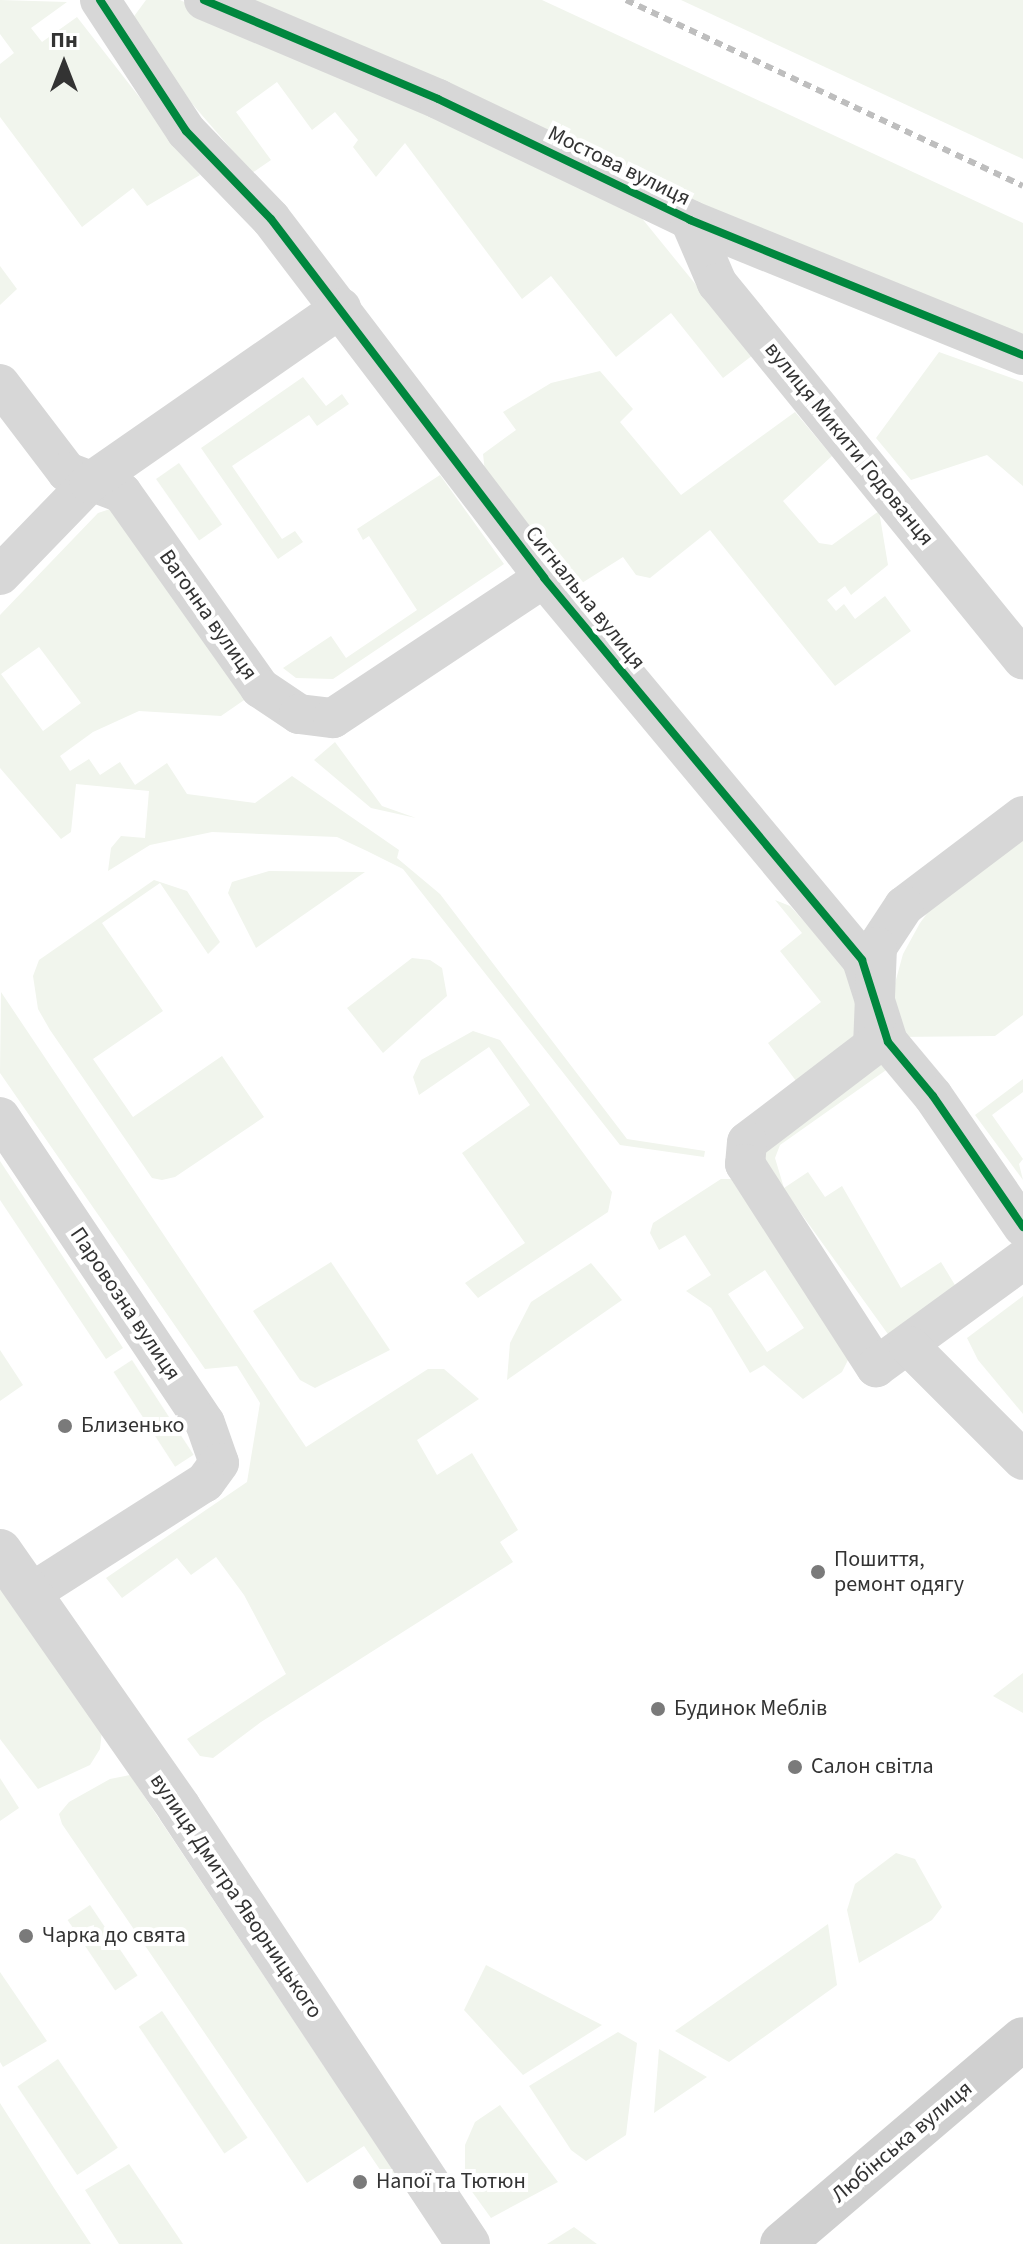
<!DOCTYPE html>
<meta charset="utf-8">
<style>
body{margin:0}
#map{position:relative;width:1023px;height:2244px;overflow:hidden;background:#fff;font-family:"Source Sans 3",sans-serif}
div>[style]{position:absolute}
.green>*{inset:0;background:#f1f5ed;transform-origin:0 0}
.minor>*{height:40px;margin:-20px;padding:0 20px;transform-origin:20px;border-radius:20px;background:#d7d7d7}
.tertiary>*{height:44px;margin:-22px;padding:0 22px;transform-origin:22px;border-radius:22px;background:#d7d7d7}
.secondary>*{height:44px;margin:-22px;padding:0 22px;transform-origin:22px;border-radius:22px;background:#d0d0d0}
.rail>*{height:6px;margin-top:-3px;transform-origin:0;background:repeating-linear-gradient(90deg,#bebebe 0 8px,transparent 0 14px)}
.cycleway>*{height:8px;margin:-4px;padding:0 4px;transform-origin:4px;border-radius:4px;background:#00873e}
.dots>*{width:22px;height:22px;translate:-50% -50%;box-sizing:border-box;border:4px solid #fff;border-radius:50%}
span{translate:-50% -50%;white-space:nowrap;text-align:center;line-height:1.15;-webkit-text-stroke:8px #fff;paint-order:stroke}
.street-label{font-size:22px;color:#333}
.poi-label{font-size:22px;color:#333}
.left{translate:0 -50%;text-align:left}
.north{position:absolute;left:24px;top:24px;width:80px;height:80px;-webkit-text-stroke:6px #fff;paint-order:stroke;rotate:0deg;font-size:22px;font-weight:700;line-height:32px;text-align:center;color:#333}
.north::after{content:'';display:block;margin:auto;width:28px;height:36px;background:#333;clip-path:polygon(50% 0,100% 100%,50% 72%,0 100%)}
</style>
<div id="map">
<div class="green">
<div style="clip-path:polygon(0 0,67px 2px,31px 28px,42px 42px,77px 17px,200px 175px,147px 206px,133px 188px,82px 227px,0 117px,0 64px,14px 53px,0 34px)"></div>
<div style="clip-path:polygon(146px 0,180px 0,636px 211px,753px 355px,723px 378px,671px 313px,616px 357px,551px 276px,522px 299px,405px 143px,376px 177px,353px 147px,358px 140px,335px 112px,312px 130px,277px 82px,236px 112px,271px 160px,252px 173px,175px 84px,132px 19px)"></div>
<div style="clip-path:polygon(222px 0,542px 0,1023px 223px,1023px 355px)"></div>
<div style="clip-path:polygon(681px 0,1023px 0,1023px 159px)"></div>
<div style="clip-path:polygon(0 266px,17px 289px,0 305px)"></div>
<div style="clip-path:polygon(939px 352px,1023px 382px,1023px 486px,987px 455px,911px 480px,876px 438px)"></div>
<div style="clip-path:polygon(600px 371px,633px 409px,620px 422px,681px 495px,795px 412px,832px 456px,783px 501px,819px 543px,832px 545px,879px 511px,888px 565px,851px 595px,845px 586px,827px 600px,836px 611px,844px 604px,855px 619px,885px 596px,911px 631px,835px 686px,710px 530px,650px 578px,636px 575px,623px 557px,574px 588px,485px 472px,483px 454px,516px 430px,503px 412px,551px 383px)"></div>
<div style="clip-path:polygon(303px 377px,326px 406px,342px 394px,349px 404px,317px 426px,309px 415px,232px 466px,282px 539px,295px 531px,303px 542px,278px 559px,201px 448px)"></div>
<div style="left:179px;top:463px;width:75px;height:28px;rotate:55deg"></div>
<div style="clip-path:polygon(440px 475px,504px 564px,333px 679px,296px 678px,283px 668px,331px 636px,346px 658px,417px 610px,369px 536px,363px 540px,357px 529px)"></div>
<div style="clip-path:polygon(evenodd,113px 508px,250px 696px,221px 716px,139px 711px,93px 732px,60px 756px,70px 771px,89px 759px,100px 775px,120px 762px,135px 785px,167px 763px,187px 794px,255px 803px,292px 776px,399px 850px,397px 858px,440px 894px,627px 1139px,705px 1151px,704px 1157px,620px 1145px,403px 869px,367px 851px,337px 837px,212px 832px,150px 845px,108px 871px,111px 848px,121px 836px,145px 838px,149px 791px,76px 784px,71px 832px,61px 839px,0 768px,0 615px,98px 513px,113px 508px,39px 647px,81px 703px,43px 731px,1px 674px,39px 647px)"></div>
<div style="clip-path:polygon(335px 742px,382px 806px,416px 818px,371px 808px,314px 760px)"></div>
<div style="clip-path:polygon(1023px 836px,1023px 1015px,995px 1036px,897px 1037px,894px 987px,903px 954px,920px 923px,931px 908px)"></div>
<div style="clip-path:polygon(269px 871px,365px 872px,256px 948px,228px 893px,232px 882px)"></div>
<div style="clip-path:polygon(154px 880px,187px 891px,220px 942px,208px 954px,160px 883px,102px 923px,163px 1011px,93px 1059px,133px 1117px,222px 1056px,264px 1117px,175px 1177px,162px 1180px,152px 1178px,50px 1030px,38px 1009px,33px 976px,39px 960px)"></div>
<div style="clip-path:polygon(775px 900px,790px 906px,858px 981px,864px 1030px,799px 1085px,768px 1043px,821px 1002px,780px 951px,802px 933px)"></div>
<div style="clip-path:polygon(412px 958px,430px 960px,442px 968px,447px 996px,383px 1053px,347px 1008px)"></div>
<div style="clip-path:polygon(1px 992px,306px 1447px,428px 1369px,444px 1369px,479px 1399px,417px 1440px,437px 1475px,472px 1453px,518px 1530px,500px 1542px,513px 1562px,261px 1722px,213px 1758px,200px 1756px,187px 1739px,286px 1674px,244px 1595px,216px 1557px,191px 1575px,177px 1558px,122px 1598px,106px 1578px,247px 1482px,260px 1403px,237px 1366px,205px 1369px,0 1073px)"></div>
<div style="clip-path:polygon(473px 1031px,500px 1040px,612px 1192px,608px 1212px,478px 1298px,465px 1283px,525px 1243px,462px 1153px,530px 1105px,489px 1047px,419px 1095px,413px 1077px,421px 1060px)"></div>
<div style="clip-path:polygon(883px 1062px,889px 1068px,780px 1145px,775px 1158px,784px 1188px,808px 1172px,825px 1197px,842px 1186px,901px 1288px,941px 1262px,958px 1290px,890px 1337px,764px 1162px,765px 1147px)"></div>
<div style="clip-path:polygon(1023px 1079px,1023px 1092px,992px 1115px,1023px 1159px,1019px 1164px,1023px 1180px,975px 1115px)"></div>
<div style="clip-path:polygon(0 1161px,123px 1348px,106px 1359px,0 1200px)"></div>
<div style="clip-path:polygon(evenodd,721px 1179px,731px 1179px,850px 1356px,842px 1372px,803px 1399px,764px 1365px,750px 1373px,711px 1308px,686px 1291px,711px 1275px,685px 1235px,659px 1250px,650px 1233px,653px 1223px,721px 1179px,765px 1270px,804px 1328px,767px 1352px,728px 1294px,765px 1270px)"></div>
<div style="clip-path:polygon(331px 1262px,390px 1350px,315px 1388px,300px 1380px,253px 1311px)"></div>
<div style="clip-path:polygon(591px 1263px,622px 1300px,507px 1380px,510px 1343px,531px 1302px)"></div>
<div style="clip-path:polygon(1023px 1296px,1023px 1414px,978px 1360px,967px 1338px)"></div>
<div style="clip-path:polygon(0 1350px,23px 1385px,0 1401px)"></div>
<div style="left:132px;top:1360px;width:113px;height:22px;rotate:57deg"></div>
<div style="clip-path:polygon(0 1582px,102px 1730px,100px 1749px,90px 1765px,38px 1789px,0 1739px)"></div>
<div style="clip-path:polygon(1023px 1673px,1023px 1713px,993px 1696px)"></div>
<div style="clip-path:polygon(130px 1775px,396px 2174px,395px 2192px,364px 2146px,307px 2183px,62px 1824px,59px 1814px,69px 1802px,110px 1779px)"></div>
<div style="clip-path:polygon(0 1778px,19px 1808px,0 1821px)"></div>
<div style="clip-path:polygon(896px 1853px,915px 1859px,942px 1907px,932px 1920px,859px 1963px,847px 1910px,855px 1884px)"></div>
<div style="left:90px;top:1905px;width:85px;height:27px;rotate:56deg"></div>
<div style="clip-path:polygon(828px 1924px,837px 1985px,729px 2062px,675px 2031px)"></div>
<div style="clip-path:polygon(486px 1965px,602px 2025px,523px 2075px,464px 2010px)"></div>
<div style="clip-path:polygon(0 1972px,47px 2041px,3px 2067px,0 2062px)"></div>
<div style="left:162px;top:2011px;width:153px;height:28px;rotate:56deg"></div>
<div style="clip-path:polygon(618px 2032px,637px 2043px,626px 2135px,586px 2161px,571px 2150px,529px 2086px)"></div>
<div style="clip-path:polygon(659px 2049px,707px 2077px,654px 2113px)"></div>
<div style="left:58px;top:2059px;width:107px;height:49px;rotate:56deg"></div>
<div style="clip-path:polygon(0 2103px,54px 2188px,91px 2244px,0 2244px)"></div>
<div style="clip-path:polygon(500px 2105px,558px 2182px,491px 2218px,465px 2182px,465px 2145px,475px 2122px)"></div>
<div style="clip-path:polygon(129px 2164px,183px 2244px,119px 2244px,85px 2190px)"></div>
<div style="clip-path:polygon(574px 2227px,597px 2244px,547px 2244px)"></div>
</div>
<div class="minor">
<div style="left:100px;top:0;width:157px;rotate:56.7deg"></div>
<div style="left:186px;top:131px;width:122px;rotate:46deg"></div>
<div style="left:271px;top:219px;width:451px;rotate:52.7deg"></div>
<div style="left:544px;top:578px;width:497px;rotate:50.2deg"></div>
<div style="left:862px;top:960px;width:86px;rotate:72.4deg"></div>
<div style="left:888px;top:1042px;width:70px;rotate:50.2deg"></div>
<div style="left:933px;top:1096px;width:159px;rotate:55.5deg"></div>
<div style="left:204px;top:0;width:254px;rotate:22.9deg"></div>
<div style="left:438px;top:99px;width:280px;rotate:25.6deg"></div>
<div style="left:690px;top:220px;width:359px;rotate:22.1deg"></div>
<div style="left:690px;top:220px;width:69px;rotate:66.8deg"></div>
<div style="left:717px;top:283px;width:485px;rotate:50.9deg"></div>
<div style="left:0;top:384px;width:111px;rotate:52.7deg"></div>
<div style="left:67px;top:472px;width:59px;rotate:20.9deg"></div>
<div style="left:122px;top:493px;width:239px;rotate:54.7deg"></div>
<div style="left:260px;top:688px;width:47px;rotate:33.7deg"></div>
<div style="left:299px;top:714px;width:34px;rotate:7deg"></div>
<div style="left:333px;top:718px;width:253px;rotate:-33.6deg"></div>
<div style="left:0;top:575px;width:128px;rotate:-45.9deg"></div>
<div style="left:89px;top:483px;width:307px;rotate:-34.8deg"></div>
<div style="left:1023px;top:816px;width:149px;rotate:142.9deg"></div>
<div style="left:904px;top:906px;width:49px;rotate:123.4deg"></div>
<div style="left:877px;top:947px;width:99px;rotate:92.3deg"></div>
<div style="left:873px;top:1046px;width:158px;rotate:142.7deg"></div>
<div style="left:747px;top:1142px;width:22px;rotate:95deg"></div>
<div style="left:745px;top:1164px;width:242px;rotate:57.2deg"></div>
<div style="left:876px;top:1367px;width:182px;rotate:-36.1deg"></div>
<div style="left:0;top:1117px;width:368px;rotate:56.2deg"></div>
<div style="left:205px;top:1423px;width:42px;rotate:70.7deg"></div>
<div style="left:219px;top:1463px;width:24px;rotate:126deg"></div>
<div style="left:205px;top:1482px;width:209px;rotate:147.5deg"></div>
<div style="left:909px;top:1346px;width:161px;rotate:45deg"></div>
</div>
<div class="tertiary">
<div style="left:0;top:1551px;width:313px;rotate:55.1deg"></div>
<div style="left:179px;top:1808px;width:523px;rotate:56.46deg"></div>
</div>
<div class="secondary">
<div style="left:782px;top:2244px;width:316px;rotate:-40.4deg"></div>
</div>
<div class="rail">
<div style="left:626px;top:0;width:438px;rotate:25.1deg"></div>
</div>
<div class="cycleway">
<div style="left:100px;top:0;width:157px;rotate:56.7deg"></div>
<div style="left:186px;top:131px;width:122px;rotate:46deg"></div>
<div style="left:271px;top:219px;width:451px;rotate:52.7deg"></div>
<div style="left:544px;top:578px;width:497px;rotate:50.2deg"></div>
<div style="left:862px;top:960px;width:86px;rotate:72.4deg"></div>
<div style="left:888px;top:1042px;width:70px;rotate:50.2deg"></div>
<div style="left:933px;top:1096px;width:159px;rotate:55.5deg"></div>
<div style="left:204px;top:0;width:254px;rotate:22.9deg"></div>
<div style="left:438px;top:99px;width:280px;rotate:25.6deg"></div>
<div style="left:690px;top:220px;width:359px;rotate:22.1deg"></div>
</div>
<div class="dots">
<div style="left:65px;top:1426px;background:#7a7a7a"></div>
<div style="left:818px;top:1572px;background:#7a7a7a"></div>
<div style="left:658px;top:1709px;background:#7a7a7a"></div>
<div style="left:795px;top:1767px;background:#7a7a7a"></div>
<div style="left:26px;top:1936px;background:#7a7a7a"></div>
<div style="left:360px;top:2182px;background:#7a7a7a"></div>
</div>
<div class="street-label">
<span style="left:619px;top:166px;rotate:26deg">Мостова вулиця</span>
<span style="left:849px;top:444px;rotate:51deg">вулиця Микити Годованця</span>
<span style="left:585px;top:598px;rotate:51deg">Сигнальна вулиця</span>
<span style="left:208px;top:615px;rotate:55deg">Вагонна вулиця</span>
<span style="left:125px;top:1304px;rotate:56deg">Паровозна вулиця</span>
<span style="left:236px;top:1896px;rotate:56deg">вулиця Дмитра Яворницького</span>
<span style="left:902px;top:2142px;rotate:-40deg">Любінська вулиця</span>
</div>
<div class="poi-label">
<span class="left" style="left:81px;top:1426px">Близенько</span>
<span class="left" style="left:834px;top:1572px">Пошиття,<br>ремонт одягу</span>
<span class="left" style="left:674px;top:1709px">Будинок Меблів</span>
<span class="left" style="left:811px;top:1767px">Салон світла</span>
<span class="left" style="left:42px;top:1936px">Чарка до свята</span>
<span class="left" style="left:376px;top:2182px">Напої та Тютюн</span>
</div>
<div class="north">Пн</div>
</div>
